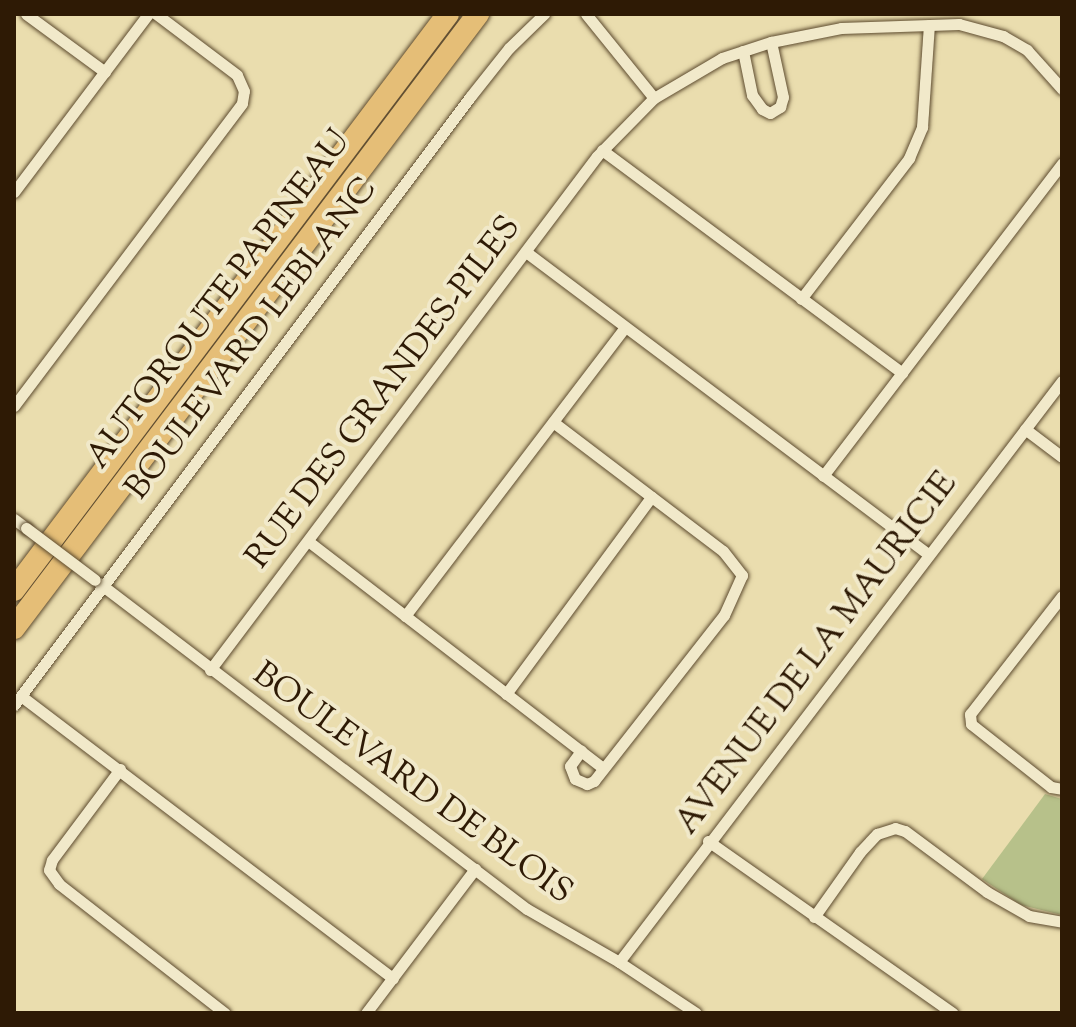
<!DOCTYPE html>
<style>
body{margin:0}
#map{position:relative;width:1076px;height:1027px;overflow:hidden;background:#eaddae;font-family:"Sorts Mill Goudy",serif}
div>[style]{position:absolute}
.green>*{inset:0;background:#b7c18a}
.roads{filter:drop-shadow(0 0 2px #5d4b2f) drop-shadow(0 0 2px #5d4b2f)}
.minor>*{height:11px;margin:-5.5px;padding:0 5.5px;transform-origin:5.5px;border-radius:5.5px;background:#f1e9ca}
.motorway>*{height:22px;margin:-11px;padding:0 11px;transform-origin:11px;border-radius:11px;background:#e5be77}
.bridges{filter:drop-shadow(0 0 2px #5d4b2f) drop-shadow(0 0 2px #5d4b2f)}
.minor-bridge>*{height:11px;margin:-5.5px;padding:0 5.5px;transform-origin:5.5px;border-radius:5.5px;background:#f1e9ca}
span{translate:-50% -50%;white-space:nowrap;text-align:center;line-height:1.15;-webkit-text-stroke:8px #f1e9ca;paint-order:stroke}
.street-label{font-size:34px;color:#2e1a05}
.frame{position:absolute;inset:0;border:16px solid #2e1a05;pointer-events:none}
</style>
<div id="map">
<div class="green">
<div style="clip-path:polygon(1045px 794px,1062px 799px,1062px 915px,1021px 905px,982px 879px)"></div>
</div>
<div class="roads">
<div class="minor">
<div style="left:26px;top:14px;width:98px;rotate:36.3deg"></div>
<div style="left:586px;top:14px;width:108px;rotate:51deg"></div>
<div style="left:743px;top:51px;width:45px;rotate:78.4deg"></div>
<div style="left:752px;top:95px;width:17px;rotate:54deg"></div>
<div style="left:762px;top:109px;width:9px;rotate:27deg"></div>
<div style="left:770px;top:113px;width:12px;rotate:-31deg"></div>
<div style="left:780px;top:107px;width:10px;rotate:-73deg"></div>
<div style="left:783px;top:97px;width:56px;rotate:-102.3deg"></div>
<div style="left:602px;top:150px;width:374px;rotate:36.6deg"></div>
<div style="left:14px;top:192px;width:223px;rotate:-53deg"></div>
<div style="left:526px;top:252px;width:503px;rotate:36.92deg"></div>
<div style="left:801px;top:299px;width:178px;rotate:-52.5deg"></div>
<div style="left:909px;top:158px;width:34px;rotate:-67deg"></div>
<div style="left:922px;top:127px;width:102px;rotate:-86.1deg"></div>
<div style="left:14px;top:406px;width:379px;rotate:-53deg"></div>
<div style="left:242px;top:103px;width:12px;rotate:-81deg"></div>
<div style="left:244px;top:91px;width:17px;rotate:-114deg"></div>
<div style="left:237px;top:75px;width:101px;rotate:-143deg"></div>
<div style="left:553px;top:422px;width:213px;rotate:37.2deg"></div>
<div style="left:723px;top:551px;width:31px;rotate:52deg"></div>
<div style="left:742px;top:575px;width:44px;rotate:114.2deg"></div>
<div style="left:724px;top:615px;width:211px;rotate:128.1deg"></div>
<div style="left:594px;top:781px;width:8px;rotate:157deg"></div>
<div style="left:587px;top:784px;width:13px;rotate:-157deg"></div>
<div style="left:575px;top:779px;width:14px;rotate:-111deg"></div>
<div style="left:570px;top:766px;width:19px;rotate:-54deg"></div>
<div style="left:1025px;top:429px;width:46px;rotate:37.1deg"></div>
<div style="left:823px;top:476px;width:394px;rotate:-52.6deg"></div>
<div style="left:14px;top:519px;width:15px;rotate:37deg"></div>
<div style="left:308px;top:541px;width:372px;rotate:37.6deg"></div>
<div style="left:99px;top:583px;width:538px;rotate:37.3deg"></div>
<div style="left:527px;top:909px;width:106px;rotate:29.9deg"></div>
<div style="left:619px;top:962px;width:92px;rotate:33.5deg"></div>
<div style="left:1062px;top:596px;width:150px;rotate:127.9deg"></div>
<div style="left:970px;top:714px;width:10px;rotate:84deg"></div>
<div style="left:971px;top:724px;width:102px;rotate:38.2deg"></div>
<div style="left:1051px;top:787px;width:11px;rotate:10deg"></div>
<div style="left:405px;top:616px;width:363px;rotate:-52.7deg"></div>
<div style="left:210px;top:670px;width:643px;rotate:-53.02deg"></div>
<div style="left:597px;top:156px;width:81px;rotate:-45.5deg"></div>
<div style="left:654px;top:98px;width:79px;rotate:-30.5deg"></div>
<div style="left:722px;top:58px;width:52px;rotate:-18.1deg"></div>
<div style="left:771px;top:42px;width:71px;rotate:-11.3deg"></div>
<div style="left:841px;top:28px;width:118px;rotate:-1.9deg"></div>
<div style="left:959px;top:24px;width:46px;rotate:15.3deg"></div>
<div style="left:1003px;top:36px;width:28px;rotate:30deg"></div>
<div style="left:1027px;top:50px;width:52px;rotate:48.1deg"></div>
<div style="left:506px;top:694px;width:245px;rotate:-53.6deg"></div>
<div style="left:21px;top:696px;width:467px;rotate:37.2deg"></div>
<div style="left:14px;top:705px;width:760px;rotate:-53.13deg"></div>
<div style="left:470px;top:97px;width:63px;rotate:-51.5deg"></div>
<div style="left:509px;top:48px;width:49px;rotate:-44.2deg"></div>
<div style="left:120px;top:769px;width:114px;rotate:126.8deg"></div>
<div style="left:52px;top:860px;width:10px;rotate:107deg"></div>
<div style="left:49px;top:870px;width:17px;rotate:54deg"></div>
<div style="left:59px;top:884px;width:210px;rotate:37.9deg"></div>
<div style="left:708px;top:841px;width:299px;rotate:35.1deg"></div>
<div style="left:814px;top:917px;width:80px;rotate:-54.7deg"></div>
<div style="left:860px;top:852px;width:25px;rotate:-47deg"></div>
<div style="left:877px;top:834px;width:19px;rotate:-18deg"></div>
<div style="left:895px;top:828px;width:10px;rotate:17deg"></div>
<div style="left:905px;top:831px;width:102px;rotate:36.6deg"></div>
<div style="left:987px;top:892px;width:48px;rotate:29.7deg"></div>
<div style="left:1029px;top:916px;width:34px;rotate:10deg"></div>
<div style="left:619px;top:962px;width:731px;rotate:-52.68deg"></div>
<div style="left:366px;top:1013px;width:181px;rotate:-52.9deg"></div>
</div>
<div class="motorway">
<div style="left:14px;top:590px;width:721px;rotate:-53deg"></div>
<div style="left:14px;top:628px;width:770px;rotate:-52.92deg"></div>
</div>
</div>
<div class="bridges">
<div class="minor-bridge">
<div style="left:26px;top:528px;width:86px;rotate:37deg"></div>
</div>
</div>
<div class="street-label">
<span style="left:219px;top:300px;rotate:-53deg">AUTOROUTE PAPINEAU</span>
<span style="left:252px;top:339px;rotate:-53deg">BOULEVARD LEBLANC</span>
<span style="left:384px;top:393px;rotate:-53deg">RUE DES GRANDES-PILES</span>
<span style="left:817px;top:654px;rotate:-53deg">AVENUE DE LA MAURICIE</span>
<span style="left:412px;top:784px;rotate:36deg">BOULEVARD DE BLOIS</span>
</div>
<div class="frame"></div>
</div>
